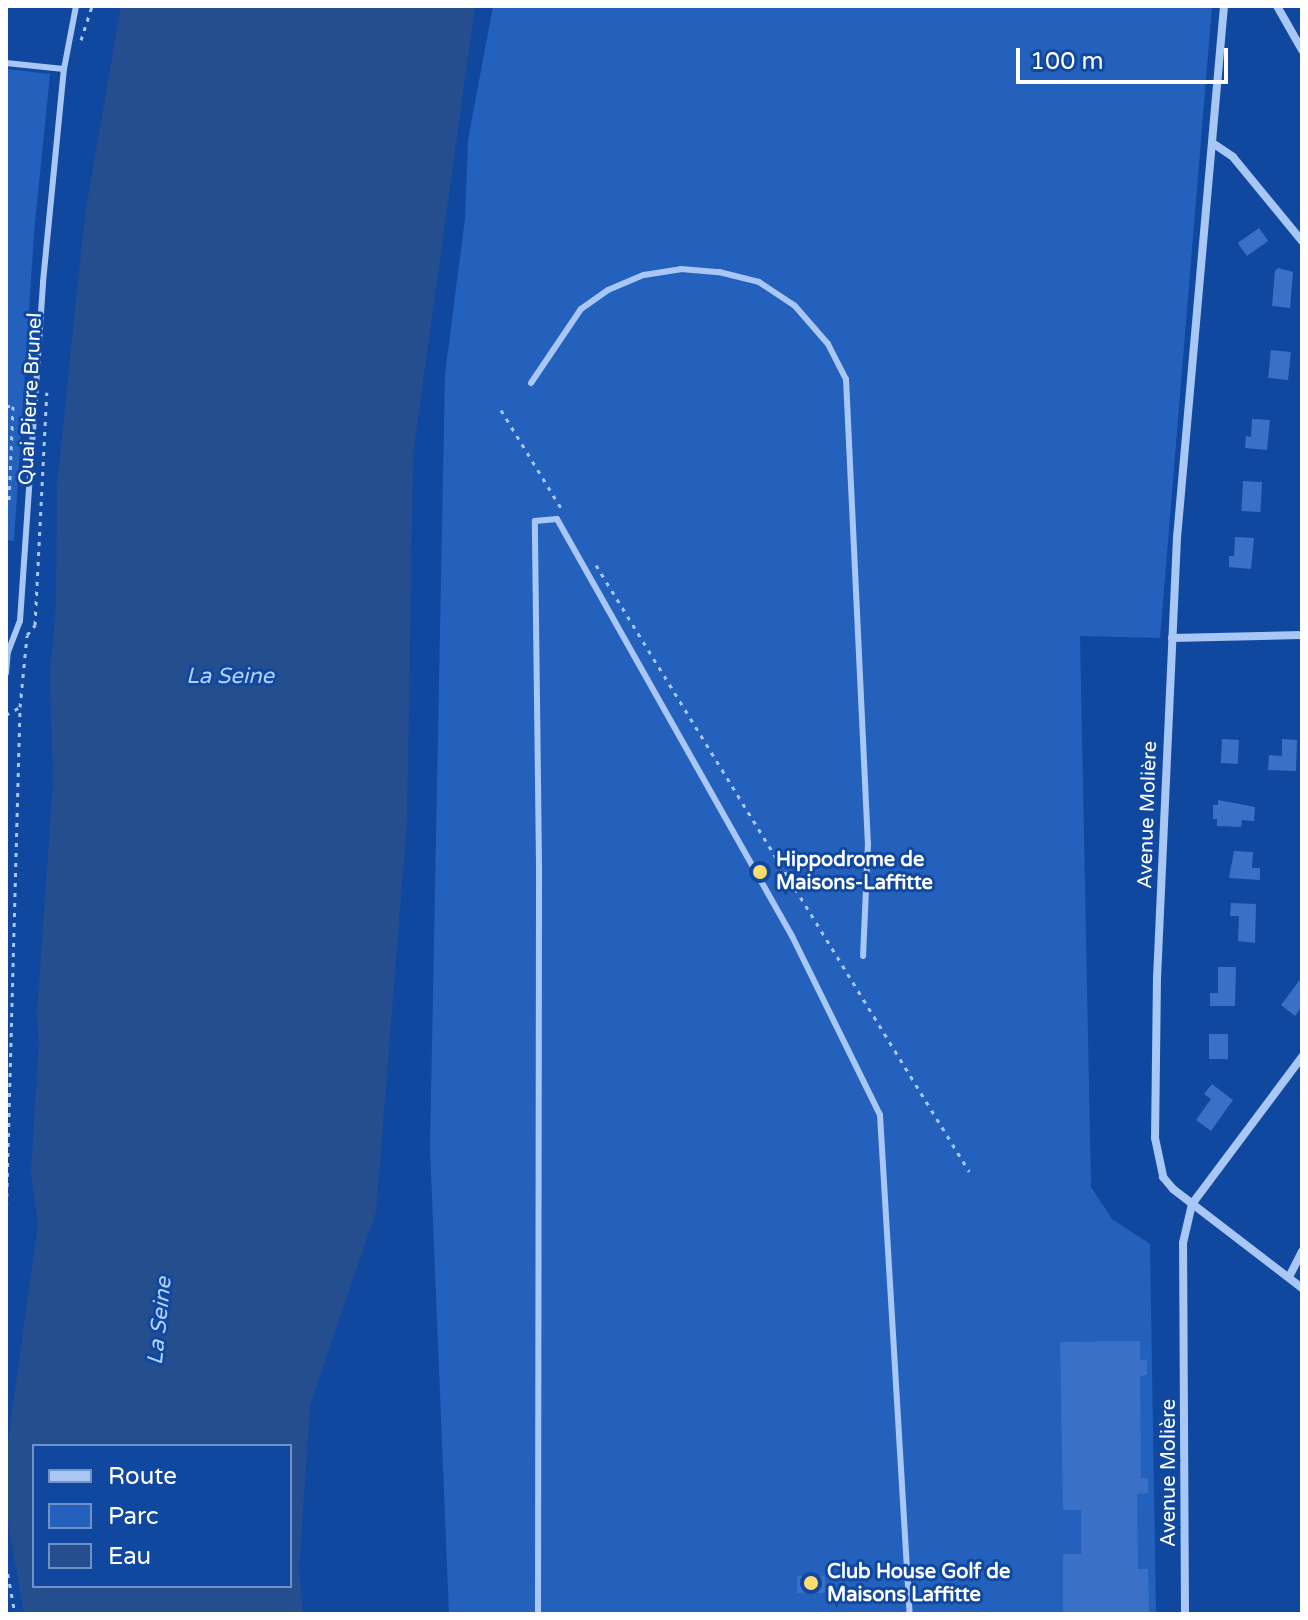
<!DOCTYPE html>
<meta charset="utf-8">
<style>
body{margin:0}
#map{position:relative;width:1308px;height:1620px;overflow:hidden;background:#11489f;font-family:"Varela Round",sans-serif}
div>[style]{position:absolute}
.green>*{inset:0;background:#2461bd}
.water>*{inset:0;background:#254e8f}
.building>*{inset:0;background:#3a71c6;transform-origin:0 0}
.path>*{height:3px;margin-top:-1.5px;transform-origin:0;background:repeating-linear-gradient(90deg,#a8c7f5 0 4px,transparent 0 10px)}
.service>*{height:6px;margin:-3px;padding:0 3px;transform-origin:3px;border-radius:3px;background:#a8c7f5}
.minor>*{height:8px;margin:-4px;padding:0 4px;transform-origin:4px;border-radius:4px;background:#a8c7f5}
.dots>*{width:22px;height:22px;translate:-50% -50%;box-sizing:border-box;border:4px solid #11489f;border-radius:50%}
span{translate:-50% -50%;white-space:nowrap;text-align:center;line-height:1.15;-webkit-text-stroke:6px #11489f;paint-order:stroke}
.street-label{font-size:20px;color:#fff}
.poi-label{font-size:20px;color:#fff;font-weight:700}
.left{translate:0 -50%;text-align:left}
.water-label{font-size:22px;color:#b5d1fb;font-style:italic}
.frame{position:absolute;inset:0;border:8px solid #fff;pointer-events:none}
.legend{position:absolute;left:32px;top:1444px;width:260px;height:144px;box-sizing:border-box;background:#11489f;border:2px solid #7091c5;margin:0;padding:10px 14px;list-style:none;font-size:24px;color:#fff}
.legend li{display:flex;align-items:center;gap:16px;height:40px}
.legend b{width:40px;border:2px solid #7091c5}
.scale{position:absolute;left:1016px;top:48px;width:212px;height:36px;box-sizing:border-box;border:4px solid #fff;border-top:0;padding-left:10px;font-size:24px;line-height:28px;white-space:nowrap;color:#fff;-webkit-text-stroke:6px #11489f;paint-order:stroke}
</style>
<div id="map">
<div class="green">
<div style="clip-path:polygon(493px 6px,1212px 6px,1160px 638px,1080px 636px,1091px 1187px,1112px 1219px,1150px 1244px,1156px 1614px,449px 1614px,430px 1148px,445px 374px,465px 219px,468px 140px)"></div>
<div style="clip-path:polygon(6px 69px,50px 74px,34px 233px,14px 541px,6px 540px)"></div>
</div>
<div class="water">
<div style="clip-path:polygon(evenodd,121px 6px,475px 6px,413px 454px,407px 820px,376px 1212px,310px 1405px,299px 1571px,303px 1614px,24px 1614px,6px 1511px,6px 1457px,38px 1224px,31px 1173px,39px 1042px,37px 1015px,53px 782px,50px 672px,56px 606px,57px 485px,85px 215px,121px 6px,34px 1446px,290px 1446px,290px 1586px,34px 1586px,34px 1446px)"></div>
</div>
<div class="building">
<div style="left:1259px;top:228px;width:16px;height:26px;rotate:55deg"></div>
<div style="clip-path:polygon(1278px 268px,1293px 272px,1290px 308px,1272px 306px,1275px 271px)"></div>
<div style="left:1271px;top:350px;width:20px;height:28px;rotate:6deg"></div>
<div style="clip-path:polygon(1252px 419px,1270px 420px,1267px 450px,1245px 448px,1246px 436px,1251px 437px)"></div>
<div style="left:1243px;top:481px;width:19px;height:30px;rotate:3deg"></div>
<div style="clip-path:polygon(1235px 537px,1254px 538px,1251px 569px,1229px 567px,1229px 556px,1234px 556px)"></div>
<div style="left:1222px;top:739px;width:17px;height:24px;rotate:3deg"></div>
<div style="clip-path:polygon(1282px 739px,1297px 740px,1296px 771px,1268px 770px,1269px 755px,1282px 756px)"></div>
<div style="clip-path:polygon(1218px 800px,1255px 807px,1254px 821px,1242px 820px,1241px 827px,1217px 826px,1217px 819px,1213px 819px,1213px 805px,1218px 805px)"></div>
<div style="clip-path:polygon(1234px 851px,1253px 852px,1252px 868px,1260px 868px,1260px 880px,1229px 878px)"></div>
<div style="clip-path:polygon(1231px 903px,1256px 904px,1255px 943px,1238px 941px,1239px 916px,1230px 916px)"></div>
<div style="clip-path:polygon(1218px 967px,1236px 967px,1235px 1006px,1210px 1006px,1210px 993px,1218px 993px)"></div>
<div style="clip-path:polygon(1302px 977px,1302px 1006px,1295px 1016px,1281px 1005px)"></div>
<div style="left:1209px;top:1034px;width:19px;height:25px"></div>
<div style="clip-path:polygon(1212px 1084px,1233px 1100px,1211px 1131px,1196px 1120px,1211px 1099px,1204px 1094px)"></div>
<div style="clip-path:polygon(1140px 1341px,1140px 1360px,1147px 1360px,1147px 1375px,1140px 1376px,1141px 1478px,1148px 1478px,1148px 1493px,1137px 1494px,1138px 1569px,1148px 1569px,1149px 1614px,1063px 1614px,1063px 1554px,1081px 1554px,1081px 1510px,1063px 1510px,1060px 1342px)"></div>
<div style="left:825px;top:1576px;width:17px;height:28px;rotate:90deg"></div>
</div>
<div class="path">
<div style="left:81px;top:40px;width:36px;rotate:-72deg"></div>
<div style="left:6px;top:406px;width:7px"></div>
<div style="left:13px;top:406px;width:94px;rotate:92.4deg"></div>
<div style="left:501px;top:410px;width:119px;rotate:58.5deg"></div>
<div style="left:596px;top:565px;width:712px;rotate:58.39deg"></div>
<div style="left:6px;top:715px;width:16px;rotate:-30deg"></div>
<div style="left:6px;top:1226px;width:519px;rotate:-88.45deg"></div>
<div style="left:20px;top:707px;width:72px;rotate:-84.4deg"></div>
<div style="left:27px;top:635px;width:13px;rotate:-51deg"></div>
<div style="left:35px;top:625px;width:233px;rotate:-87.1deg"></div>
<div style="left:6px;top:1564px;width:51px;rotate:79.8deg"></div>
</div>
<div class="service">
<div style="left:6px;top:63px;width:58px;rotate:5.9deg"></div>
<div style="left:531px;top:383px;width:89px;rotate:-56deg"></div>
<div style="left:581px;top:309px;width:33px;rotate:-35deg"></div>
<div style="left:608px;top:290px;width:39px;rotate:-23deg"></div>
<div style="left:644px;top:275px;width:37px;rotate:-9deg"></div>
<div style="left:681px;top:269px;width:38px;rotate:5deg"></div>
<div style="left:719px;top:272px;width:41px;rotate:14deg"></div>
<div style="left:759px;top:282px;width:43px;rotate:33.7deg"></div>
<div style="left:795px;top:306px;width:50px;rotate:49deg"></div>
<div style="left:828px;top:344px;width:39px;rotate:63deg"></div>
<div style="left:846px;top:379px;width:465px;rotate:87.3deg"></div>
<div style="left:868px;top:843px;width:113px;rotate:92.5deg"></div>
<div style="left:6px;top:673px;width:21px;rotate:-85deg"></div>
<div style="left:8px;top:652px;width:33px;rotate:-69deg"></div>
<div style="left:20px;top:621px;width:340px;rotate:-86.1deg"></div>
<div style="left:43px;top:282px;width:214px;rotate:-84.4deg"></div>
<div style="left:64px;top:69px;width:64px;rotate:-79.2deg"></div>
<div style="left:538px;top:1614px;width:750px;rotate:-89.92deg"></div>
<div style="left:539px;top:864px;width:343px;rotate:-90.7deg"></div>
<div style="left:535px;top:521px;width:22px;rotate:-5deg"></div>
<div style="left:557px;top:519px;width:479px;rotate:60.6deg"></div>
<div style="left:792px;top:936px;width:199px;rotate:63.8deg"></div>
<div style="left:880px;top:1115px;width:500px;rotate:86.6deg"></div>
</div>
<div class="minor">
<div style="left:1224px;top:6px;width:534px;rotate:95.05deg"></div>
<div style="left:1177px;top:538px;width:439px;rotate:92.6deg"></div>
<div style="left:1157px;top:977px;width:161px;rotate:90.7deg"></div>
<div style="left:1155px;top:1138px;width:40px;rotate:78deg"></div>
<div style="left:1163px;top:1177px;width:16px;rotate:50deg"></div>
<div style="left:1173px;top:1189px;width:163px;rotate:37.5deg"></div>
<div style="left:1277px;top:6px;width:51px;rotate:60.4deg"></div>
<div style="left:1214px;top:144px;width:23px;rotate:34deg"></div>
<div style="left:1233px;top:157px;width:109px;rotate:50.6deg"></div>
<div style="left:1172px;top:638px;width:130px;rotate:-1.3deg"></div>
<div style="left:1289px;top:1277px;width:29px;rotate:-63deg"></div>
<div style="left:1185px;top:1614px;width:371px;rotate:-90.3deg"></div>
<div style="left:1183px;top:1243px;width:40px;rotate:-77deg"></div>
<div style="left:1192px;top:1204px;width:184px;rotate:-53.2deg"></div>
</div>
<div class="dots">
<div style="left:760px;top:872px;background:#ffdc6c"></div>
<div style="left:811px;top:1583px;background:#ffdc6c"></div>
</div>
<div class="street-label">
<span style="left:31px;top:399px;rotate:-87deg">Quai Pierre Brunel</span>
<span style="left:1148px;top:815px;rotate:-88deg">Avenue Molière</span>
<span style="left:1169px;top:1473px;rotate:-90deg">Avenue Molière</span>
</div>
<div class="poi-label">
<span class="left" style="left:776px;top:872px">Hippodrome de<br>Maisons-Laffitte</span>
<span class="left" style="left:827px;top:1584px">Club House Golf de<br>Maisons Laffitte</span>
</div>
<div class="water-label">
<span style="left:230px;top:677px">La Seine</span>
<span style="left:160px;top:1321px;rotate:-84deg">La Seine</span>
</div>
<div class="frame"></div>
<ul class="legend">
<li><b style="height:10px;background:#a8c7f5"></b>Route</li>
<li><b style="height:22px;background:#2461bd"></b>Parc</li>
<li><b style="height:22px;background:#254e8f"></b>Eau</li>
</ul>
<div class="scale">100 m</div>
</div>
